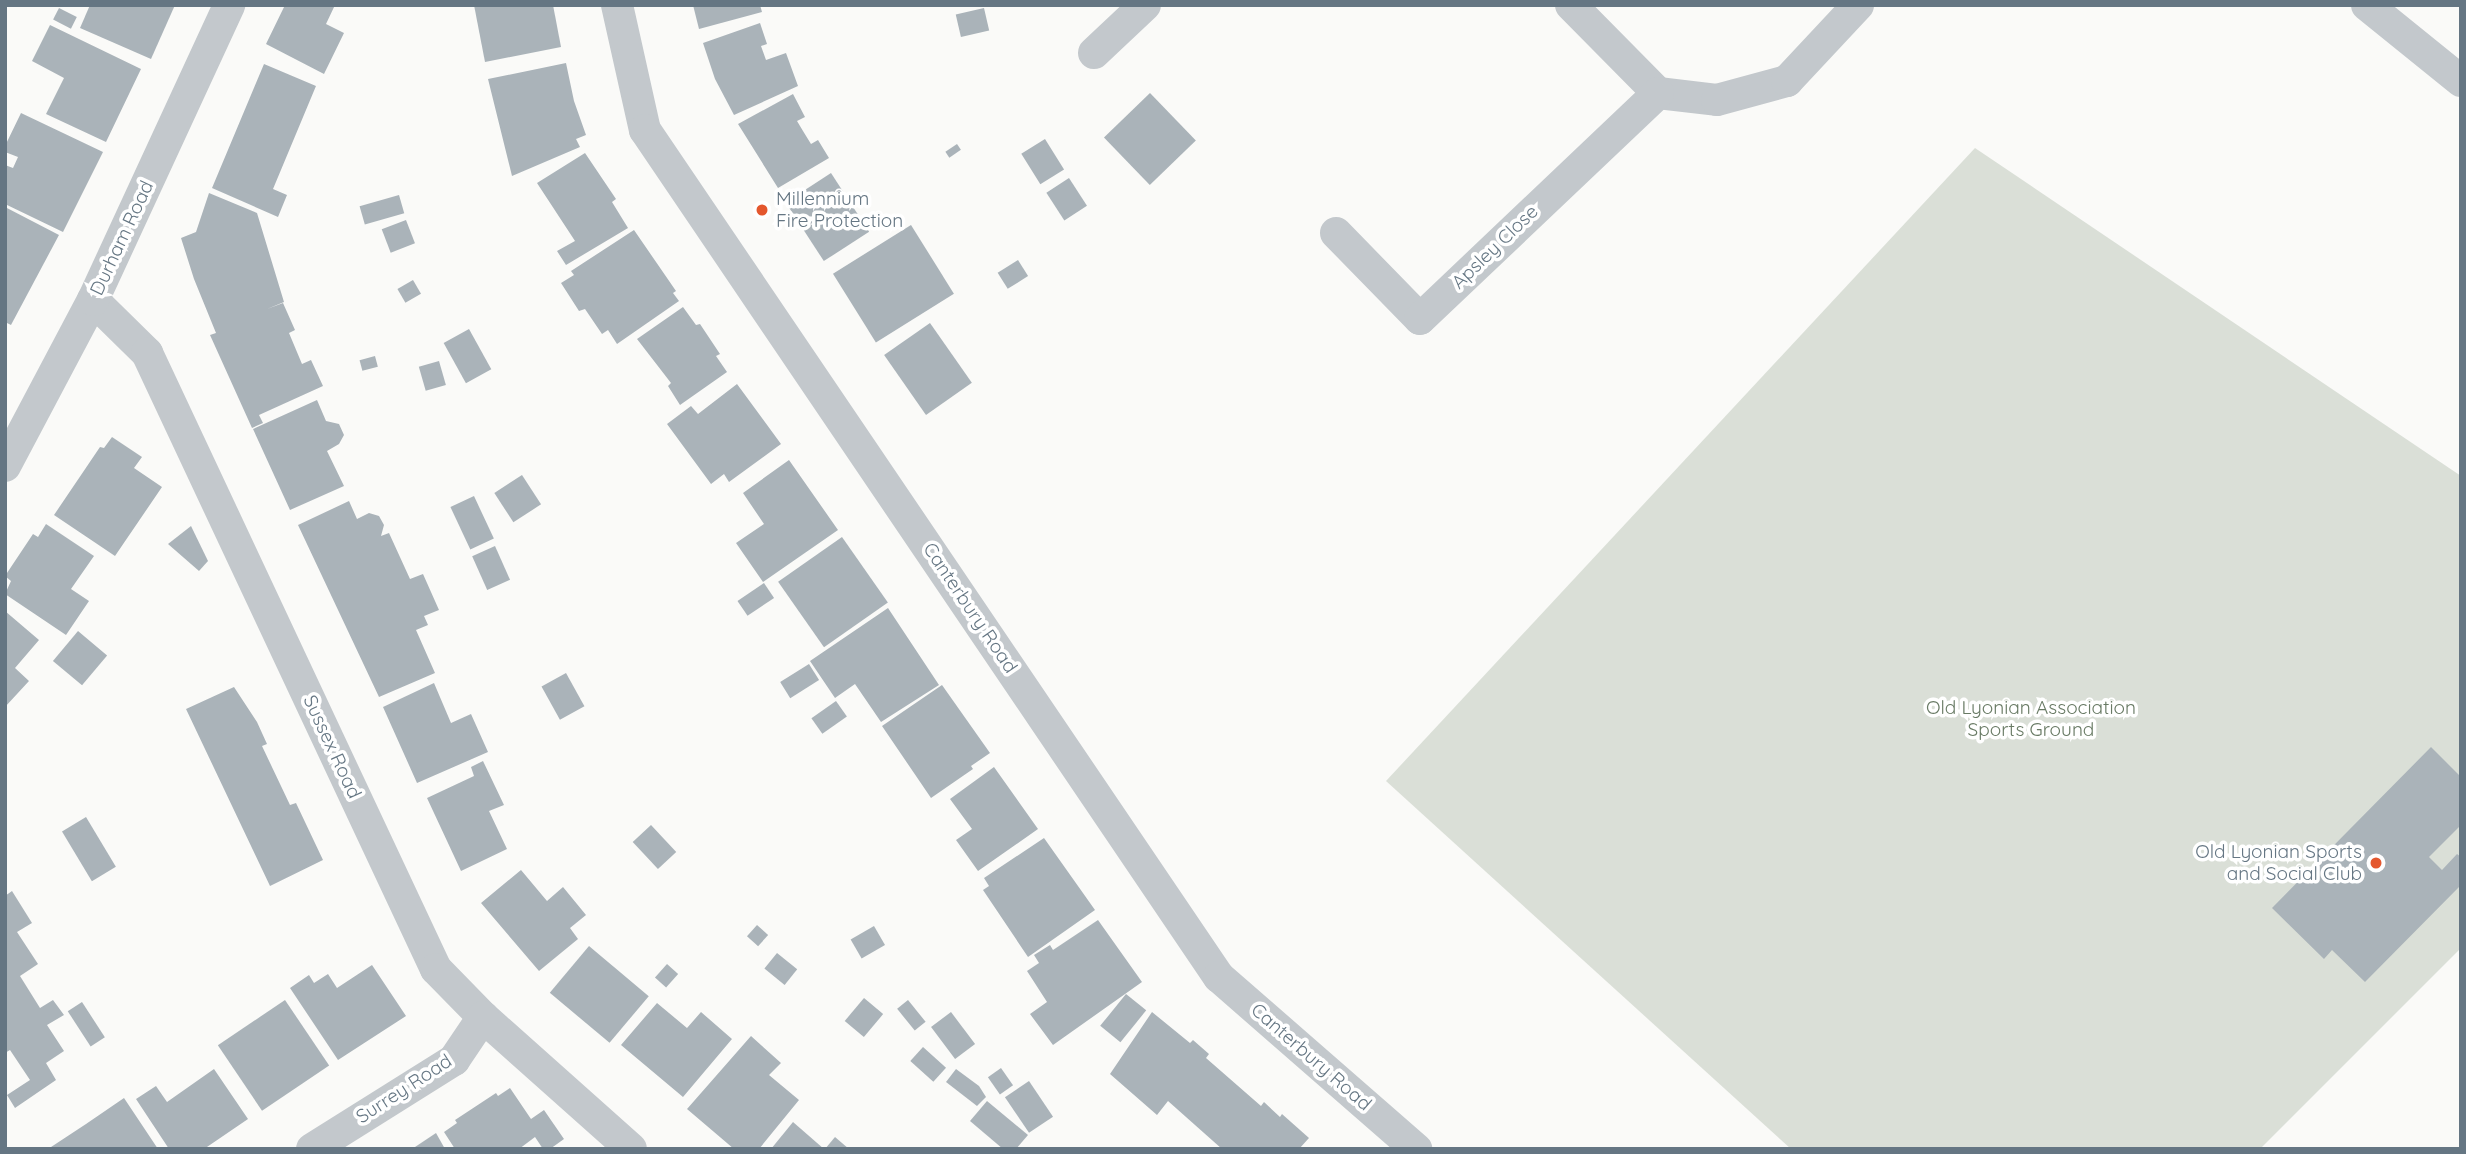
<!DOCTYPE html>
<style>
body{margin:0}
#map{position:relative;width:2466px;height:1154px;overflow:hidden;background:#fafaf8;font-family:Quicksand,sans-serif}
div>[style]{position:absolute}
.green>*{inset:0;background:#dadfd7}
.building>*{inset:0;background:#aab3b9;transform-origin:0 0}
.street>*{height:32px;margin:-16px;padding:0 16px;transform-origin:16px;border-radius:16px;background:#c3c8cc}
.dots>*{width:19px;height:19px;translate:-50% -50%;box-sizing:border-box;border:4px solid #fff;border-radius:50%}
span{translate:-50% -50%;white-space:nowrap;text-align:center;line-height:1.15;-webkit-text-stroke:7px #fff;paint-order:stroke}
.poi-label{font-size:19px;color:#657683}
.left{translate:0 -50%;text-align:left}
.right{translate:-100% -50%;text-align:right}
.street-label{font-size:19px;color:#657683}
.park-label{font-size:19px;color:#687a64}
.frame{position:absolute;inset:0;border:7px solid #657683;pointer-events:none}
</style>
<div id="map">
<div class="green">
<div style="clip-path:polygon(1975px 148px,2461px 476px,2461px 948px,2260px 1149px,1791px 1149px,1386px 781px)"></div>
</div>
<div class="building">
<div style="clip-path:polygon(90px 5px,175px 5px,151px 59px,80px 28px)"></div>
<div style="clip-path:polygon(285px 5px,335px 5px,326px 24px,344px 33px,324px 74px,266px 44px)"></div>
<div style="clip-path:polygon(474px 5px,553px 5px,561px 47px,485px 62px)"></div>
<div style="clip-path:polygon(693px 5px,760px 5px,762px 12px,699px 29px)"></div>
<div style="left:59px;top:8px;width:20px;height:13px;rotate:27deg"></div>
<div style="left:984px;top:8px;width:23px;height:29px;rotate:77deg"></div>
<div style="clip-path:polygon(760px 23px,767px 44px,761px 46px,766px 60px,786px 53px,798px 86px,734px 115px,715px 79px,703px 43px)"></div>
<div style="clip-path:polygon(50px 25px,141px 69px,106px 142px,46px 114px,64px 78px,32px 61px)"></div>
<div style="clip-path:polygon(566px 63px,574px 101px,586px 135px,576px 139px,580px 147px,512px 176px,488px 79px)"></div>
<div style="clip-path:polygon(264px 64px,316px 86px,273px 189px,287px 195px,278px 217px,212px 188px)"></div>
<div style="left:1150px;top:93px;width:66px;height:64px;rotate:46deg"></div>
<div style="clip-path:polygon(793px 94px,805px 117px,797px 121px,803px 131px,811px 144px,818px 140px,829px 158px,778px 188px,738px 124px)"></div>
<div style="clip-path:polygon(21px 113px,103px 152px,63px 232px,5px 204px,5px 165px,13px 168px,18px 157px,5px 152px,5px 146px)"></div>
<div style="left:1045px;top:139px;width:36px;height:28px;rotate:58deg"></div>
<div style="left:957px;top:144px;width:7px;height:14px;rotate:56deg"></div>
<div style="clip-path:polygon(585px 153px,616px 199px,612px 202px,628px 228px,566px 265px,557px 251px,575px 241px,537px 183px)"></div>
<div style="left:831px;top:173px;width:70px;height:54px;rotate:57deg"></div>
<div style="left:1069px;top:178px;width:33px;height:27px;rotate:57deg"></div>
<div style="clip-path:polygon(209px 193px,257px 213px,284px 302px,267px 309px,283px 303px,295px 330px,289px 333px,302px 364px,311px 360px,323px 386px,259px 415px,263px 423px,252px 428px,210px 335px,216px 333px,194px 279px,181px 238px,196px 232px)"></div>
<div style="left:399px;top:195px;width:19px;height:41px;rotate:74deg"></div>
<div style="clip-path:polygon(5px 207px,59px 235px,11px 325px,5px 322px)"></div>
<div style="left:406px;top:220px;width:25px;height:26px;rotate:69deg"></div>
<div style="left:911px;top:225px;width:81px;height:92px;rotate:58deg"></div>
<div style="clip-path:polygon(634px 230px,676px 291px,673px 293px,679px 301px,617px 344px,608px 330px,602px 334px,585px 309px,579px 311px,561px 283px,574px 275px,571px 271px)"></div>
<div style="left:1018px;top:260px;width:19px;height:24px;rotate:58deg"></div>
<div style="left:413px;top:280px;width:16px;height:18px;rotate:60deg"></div>
<div style="clip-path:polygon(683px 307px,696px 325px,700px 324px,720px 354px,716px 356px,727px 372px,680px 405px,668px 386px,671px 383px,637px 339px)"></div>
<div style="left:930px;top:323px;width:73px;height:56px;rotate:55deg"></div>
<div style="left:469px;top:329px;width:46px;height:29px;rotate:61deg"></div>
<div style="left:375px;top:356px;width:11px;height:16px;rotate:75deg"></div>
<div style="left:439px;top:361px;width:25px;height:21px;rotate:74deg"></div>
<div style="clip-path:polygon(737px 384px,781px 444px,729px 482px,724px 474px,711px 484px,667px 424px,691px 406px,698px 414px)"></div>
<div style="clip-path:polygon(317px 400px,326px 421px,339px 424px,344px 435px,339px 444px,327px 451px,344px 486px,290px 510px,253px 429px)"></div>
<div style="clip-path:polygon(112px 437px,142px 457px,134px 468px,162px 487px,115px 556px,54px 515px,100px 447px,104px 448px)"></div>
<div style="clip-path:polygon(789px 460px,838px 530px,763px 582px,736px 543px,764px 524px,743px 493px)"></div>
<div style="left:522px;top:475px;width:35px;height:33px;rotate:57deg"></div>
<div style="left:474px;top:496px;width:47px;height:26px;rotate:65deg"></div>
<div style="clip-path:polygon(349px 501px,357px 519px,369px 513px,379px 516px,384px 525px,381px 536px,389px 533px,410px 579px,423px 574px,439px 610px,424px 616px,428px 625px,416px 630px,435px 673px,379px 697px,298px 525px)"></div>
<div style="clip-path:polygon(46px 524px,94px 556px,71px 589px,89px 601px,66px 635px,5px 594px,11px 581px,5px 576px,33px 534px,38px 537px)"></div>
<div style="clip-path:polygon(191px 526px,208px 561px,199px 571px,168px 544px)"></div>
<div style="left:842px;top:537px;width:80px;height:78px;rotate:55deg"></div>
<div style="left:495px;top:546px;width:37px;height:25px;rotate:66deg"></div>
<div style="left:764px;top:583px;width:18px;height:32px;rotate:56deg"></div>
<div style="clip-path:polygon(888px 608px,939px 685px,881px 722px,855px 684px,835px 698px,810px 661px)"></div>
<div style="clip-path:polygon(5px 611px,39px 640px,15px 668px,29px 681px,5px 707px)"></div>
<div style="left:78px;top:631px;width:38px;height:39px;rotate:40deg"></div>
<div style="left:809px;top:664px;width:19px;height:34px;rotate:58deg"></div>
<div style="left:566px;top:673px;width:38px;height:28px;rotate:61deg"></div>
<div style="clip-path:polygon(434px 683px,451px 723px,471px 714px,488px 752px,417px 783px,383px 707px)"></div>
<div style="clip-path:polygon(942px 685px,990px 753px,971px 766px,973px 769px,931px 798px,882px 726px)"></div>
<div style="clip-path:polygon(234px 687px,257px 722px,267px 744px,262px 746px,290px 805px,296px 803px,323px 860px,270px 886px,186px 709px)"></div>
<div style="left:836px;top:701px;width:19px;height:30px;rotate:55deg"></div>
<div style="clip-path:polygon(2431px 747px,2461px 777px,2461px 825px,2429px 857px,2442px 870px,2457px 854px,2461px 857px,2461px 885px,2365px 982px,2332px 950px,2324px 959px,2272px 908px)"></div>
<div style="clip-path:polygon(483px 761px,504px 805px,489px 811px,507px 849px,461px 871px,427px 798px,474px 776px,471px 767px)"></div>
<div style="clip-path:polygon(994px 767px,1038px 829px,978px 871px,956px 840px,972px 829px,950px 799px)"></div>
<div style="left:86px;top:817px;width:58px;height:28px;rotate:59deg"></div>
<div style="left:651px;top:825px;width:37px;height:25px;rotate:47deg"></div>
<div style="clip-path:polygon(1044px 838px,1095px 910px,1028px 957px,983px 890px,989px 886px,984px 878px)"></div>
<div style="clip-path:polygon(521px 870px,547px 901px,563px 887px,586px 915px,570px 928px,578px 939px,539px 971px,481px 903px)"></div>
<div style="clip-path:polygon(12px 891px,32px 923px,17px 932px,38px 964px,20px 976px,40px 1008px,53px 1000px,64px 1015px,47px 1025px,64px 1051px,46px 1063px,56px 1080px,15px 1108px,7px 1095px,30px 1080px,10px 1050px,5px 1053px,5px 896px)"></div>
<div style="clip-path:polygon(1098px 920px,1142px 982px,1053px 1045px,1030px 1014px,1047px 1002px,1027px 971px,1039px 963px,1034px 955px,1050px 945px,1053px 950px)"></div>
<div style="left:757px;top:925px;width:15px;height:15px;rotate:42deg"></div>
<div style="left:874px;top:926px;width:22px;height:27px;rotate:60deg"></div>
<div style="left:589px;top:946px;width:78px;height:61px;rotate:40deg"></div>
<div style="left:777px;top:953px;width:26px;height:20px;rotate:39deg"></div>
<div style="left:667px;top:964px;width:15px;height:18px;rotate:42deg"></div>
<div style="clip-path:polygon(372px 965px,406px 1016px,338px 1060px,290px 988px,309px 975px,314px 983px,328px 974px,337px 988px)"></div>
<div style="left:1126px;top:994px;width:26px;height:41px;rotate:39deg"></div>
<div style="left:864px;top:998px;width:25px;height:30px;rotate:40deg"></div>
<div style="left:285px;top:1000px;width:79px;height:81px;rotate:56deg"></div>
<div style="left:908px;top:1000px;width:28px;height:14px;rotate:51deg"></div>
<div style="left:82px;top:1002px;width:42px;height:17px;rotate:57deg"></div>
<div style="clip-path:polygon(657px 1003px,687px 1028px,701px 1012px,732px 1039px,683px 1097px,621px 1045px)"></div>
<div style="left:951px;top:1012px;width:40px;height:25px;rotate:53deg"></div>
<div style="clip-path:polygon(1152px 1012px,1190px 1043px,1193px 1040px,1209px 1054px,1206px 1058px,1261px 1106px,1264px 1102px,1280px 1117px,1282px 1114px,1309px 1138px,1299px 1149px,1222px 1149px,1168px 1101px,1157px 1115px,1110px 1074px)"></div>
<div style="clip-path:polygon(751px 1036px,781px 1063px,769px 1075px,799px 1100px,759px 1149px,734px 1149px,687px 1109px)"></div>
<div style="left:923px;top:1047px;width:31px;height:19px;rotate:42deg"></div>
<div style="left:1001px;top:1068px;width:21px;height:16px;rotate:55deg"></div>
<div style="clip-path:polygon(214px 1069px,248px 1119px,204px 1149px,169px 1149px,136px 1099px,156px 1086px,167px 1102px)"></div>
<div style="clip-path:polygon(956px 1069px,979px 1086px,986px 1097px,977px 1106px,946px 1082px)"></div>
<div style="left:1029px;top:1081px;width:43px;height:29px;rotate:56deg"></div>
<div style="clip-path:polygon(510px 1088px,531px 1119px,544px 1110px,564px 1139px,550px 1149px,543px 1149px,535px 1137px,519px 1149px,455px 1149px,444px 1132px,457px 1123px,455px 1120px,496px 1093px,498px 1096px)"></div>
<div style="clip-path:polygon(124px 1098px,158px 1149px,48px 1149px,86px 1124px)"></div>
<div style="clip-path:polygon(987px 1101px,1028px 1135px,1016px 1149px,1003px 1149px,970px 1121px)"></div>
<div style="clip-path:polygon(793px 1122px,824px 1149px,771px 1149px)"></div>
<div style="clip-path:polygon(436px 1133px,445px 1149px,412px 1149px)"></div>
<div style="clip-path:polygon(835px 1137px,849px 1149px,825px 1149px)"></div>
</div>
<div class="street">
<div style="left:617px;top:5px;width:128px;rotate:77.4deg"></div>
<div style="left:645px;top:130px;width:1023px;rotate:55.88deg"></div>
<div style="left:1219px;top:977px;width:262px;rotate:41.1deg"></div>
<div style="left:1571px;top:5px;width:124px;rotate:45.3deg"></div>
<div style="left:1658px;top:93px;width:59px;rotate:6.8deg"></div>
<div style="left:1717px;top:100px;width:73px;rotate:-15.2deg"></div>
<div style="left:1787px;top:81px;width:104px;rotate:-46.9deg"></div>
<div style="left:2367px;top:5px;width:121px;rotate:39deg"></div>
<div style="left:1094px;top:53px;width:70px;rotate:-43.3deg"></div>
<div style="left:1336px;top:233px;width:120px;rotate:45.7deg"></div>
<div style="left:1420px;top:319px;width:328px;rotate:-43.5deg"></div>
<div style="left:93px;top:300px;width:76px;rotate:44.5deg"></div>
<div style="left:147px;top:353px;width:680px;rotate:64.87deg"></div>
<div style="left:436px;top:969px;width:67px;rotate:45.6deg"></div>
<div style="left:483px;top:1017px;width:198px;rotate:41.7deg"></div>
<div style="left:5px;top:466px;width:188px;rotate:-62.1deg"></div>
<div style="left:93px;top:300px;width:325px;rotate:-65.2deg"></div>
<div style="left:312px;top:1149px;width:168px;rotate:-32.1deg"></div>
<div style="left:454px;top:1060px;width:52px;rotate:-56deg"></div>
</div>
<div class="dots">
<div style="left:762px;top:210px;background:#e4572e"></div>
<div style="left:2376px;top:863px;background:#e4572e"></div>
</div>
<div class="poi-label">
<span class="left" style="left:776px;top:210px">Millennium<br>Fire Protection</span>
<span class="right" style="left:2362px;top:863px">Old Lyonian Sports<br>and Social Club</span>
</div>
<div class="street-label">
<span style="left:122px;top:238px;rotate:-65deg">Durham Road</span>
<span style="left:1495px;top:247px;rotate:-44deg">Apsley Close</span>
<span style="left:970px;top:608px;rotate:56deg">Canterbury Road</span>
<span style="left:332px;top:747px;rotate:65deg">Sussex Road</span>
<span style="left:1311px;top:1057px;rotate:41deg">Canterbury Road</span>
<span style="left:404px;top:1089px;rotate:-33deg">Surrey Road</span>
</div>
<div class="park-label">
<span style="left:2031px;top:719px">Old Lyonian Association<br>Sports Ground</span>
</div>
<div class="frame"></div>
</div>
